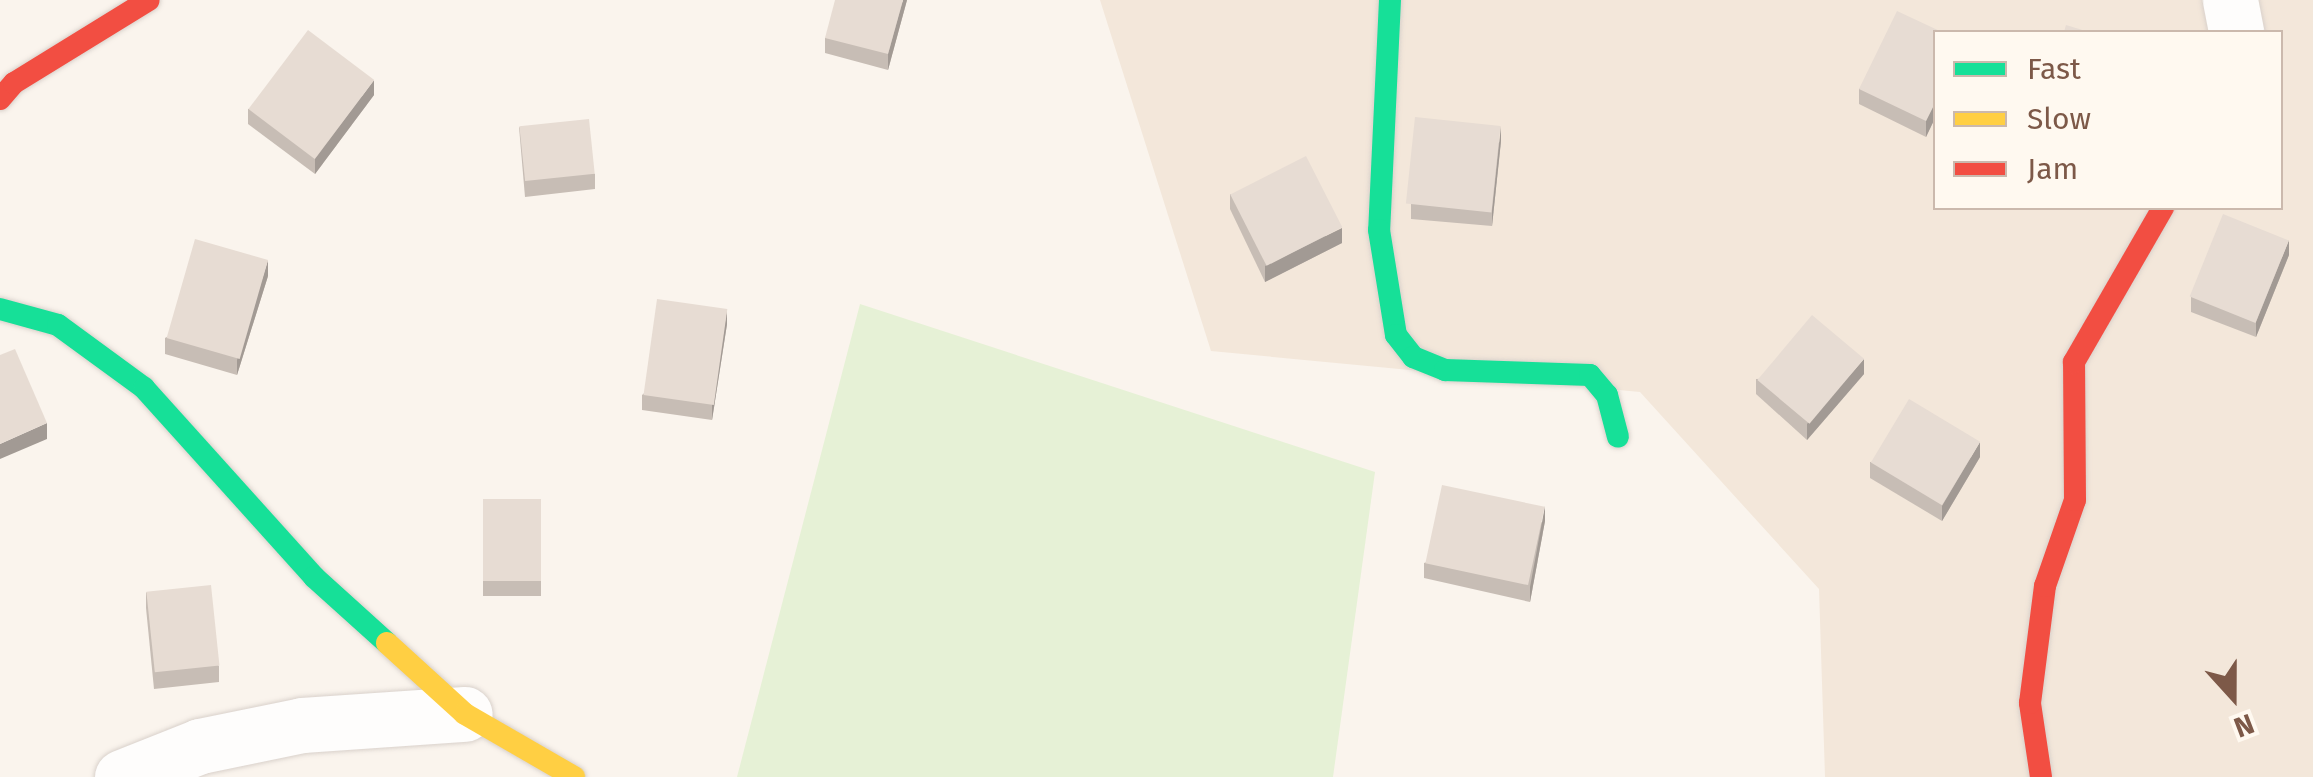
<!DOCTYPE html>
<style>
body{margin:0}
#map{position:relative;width:2313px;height:777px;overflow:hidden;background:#faf4ed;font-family:"Fira Sans",sans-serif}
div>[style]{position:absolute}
.residential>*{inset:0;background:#f3e7da}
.green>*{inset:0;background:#e6f1d6}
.roads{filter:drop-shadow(0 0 2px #d9d1cb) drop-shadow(0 0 2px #d9d1cb)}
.street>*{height:55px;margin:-27.5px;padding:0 27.5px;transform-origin:27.5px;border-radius:27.5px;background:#fefdfc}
.fast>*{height:22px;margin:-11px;padding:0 11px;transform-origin:11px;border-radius:11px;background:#16e098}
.slow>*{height:22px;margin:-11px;padding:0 11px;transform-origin:11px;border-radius:11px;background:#ffcf43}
.jam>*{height:22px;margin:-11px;padding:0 11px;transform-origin:11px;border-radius:11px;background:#f24e42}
.wall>*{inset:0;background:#c7bdb5;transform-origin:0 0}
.shaded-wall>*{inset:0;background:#a29a94}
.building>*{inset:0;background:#e7dcd3;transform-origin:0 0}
span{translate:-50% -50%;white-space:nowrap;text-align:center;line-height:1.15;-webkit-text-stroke:8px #fff9f0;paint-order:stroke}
.legend{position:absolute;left:1933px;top:30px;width:350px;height:180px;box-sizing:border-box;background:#fff9f0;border:2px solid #cbb9ad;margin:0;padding:12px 18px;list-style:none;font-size:30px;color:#7d5948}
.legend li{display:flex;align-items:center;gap:20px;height:50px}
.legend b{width:50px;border:2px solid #cbb9ad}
.north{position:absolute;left:2183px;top:647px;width:100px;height:100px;-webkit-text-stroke:8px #fff9f0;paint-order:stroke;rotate:159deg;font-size:28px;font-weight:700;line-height:40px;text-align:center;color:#7d5948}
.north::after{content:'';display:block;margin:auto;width:35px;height:45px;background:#7d5948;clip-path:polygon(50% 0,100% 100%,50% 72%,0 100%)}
</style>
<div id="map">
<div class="residential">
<div style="clip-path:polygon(evenodd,1100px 0,2313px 0,2313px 777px,1825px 777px,1819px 589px,1640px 392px,1211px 351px,1100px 0,1936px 32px,2280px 32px,2280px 208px,1936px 208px,1936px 32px)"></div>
</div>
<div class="green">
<div style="clip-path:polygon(860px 304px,1375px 472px,1333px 777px,737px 777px)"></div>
</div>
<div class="roads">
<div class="street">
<div style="left:2230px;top:0;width:33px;rotate:79deg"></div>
<div style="left:122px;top:777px;width:84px;rotate:-21.7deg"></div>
<div style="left:200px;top:746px;width:104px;rotate:-11.6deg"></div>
<div style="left:302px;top:725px;width:163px;rotate:-3.9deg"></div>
</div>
<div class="fast">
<div style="left:1390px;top:0;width:230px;rotate:92.7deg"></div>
<div style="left:1379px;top:230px;width:106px;rotate:80.8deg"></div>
<div style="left:1396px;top:335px;width:28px;rotate:52deg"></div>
<div style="left:1413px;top:357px;width:35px;rotate:22deg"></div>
<div style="left:1445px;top:370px;width:145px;rotate:2deg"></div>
<div style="left:1590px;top:375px;width:26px;rotate:50deg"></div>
<div style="left:1607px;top:395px;width:43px;rotate:75.3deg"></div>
<div style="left:0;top:309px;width:60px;rotate:15.4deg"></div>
<div style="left:58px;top:325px;width:107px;rotate:36.2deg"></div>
<div style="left:144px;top:388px;width:254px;rotate:48deg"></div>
<div style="left:314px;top:577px;width:98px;rotate:42.1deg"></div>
</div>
<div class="slow">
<div style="left:387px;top:643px;width:105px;rotate:42.3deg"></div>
<div style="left:465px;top:714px;width:126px;rotate:30deg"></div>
</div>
<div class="jam">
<div style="left:0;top:99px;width:21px;rotate:-49deg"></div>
<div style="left:14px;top:83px;width:158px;rotate:-31.6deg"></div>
<div style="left:2041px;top:777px;width:75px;rotate:-98.5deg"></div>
<div style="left:2030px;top:703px;width:118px;rotate:-82.7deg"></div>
<div style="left:2045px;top:586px;width:91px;rotate:-70.8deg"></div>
<div style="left:2075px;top:500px;width:138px;rotate:-90.4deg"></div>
<div style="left:2074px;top:362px;width:178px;rotate:-60deg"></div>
</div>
</div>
<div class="wall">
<div style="clip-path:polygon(907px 0,888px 70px,825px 53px,825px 38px)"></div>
<div style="clip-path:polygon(1936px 32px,1936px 116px,1926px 137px,1859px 104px,1859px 89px)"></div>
<div style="clip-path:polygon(374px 95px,315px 174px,248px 124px,248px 109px)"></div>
<div style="clip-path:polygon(519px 127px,595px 174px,595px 189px,525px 197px)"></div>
<div style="clip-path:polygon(1501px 141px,1492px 226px,1411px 219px,1411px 204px)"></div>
<div style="clip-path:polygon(1230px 194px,1342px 243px,1265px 282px,1230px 209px)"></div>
<div style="clip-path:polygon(2289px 255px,2256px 337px,2191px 312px,2191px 297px)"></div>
<div style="clip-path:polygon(268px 276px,237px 375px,165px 354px,165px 338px)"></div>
<div style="clip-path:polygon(727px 324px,712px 420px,642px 410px,642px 395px)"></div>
<div style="clip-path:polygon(1864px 374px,1807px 440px,1756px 394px,1756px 379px)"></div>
<div style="clip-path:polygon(1980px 457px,1942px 521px,1870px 478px,1870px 462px)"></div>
<div style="left:483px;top:499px;width:58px;height:97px"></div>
<div style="clip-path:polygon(1545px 521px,1530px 602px,1424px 578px,1424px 563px)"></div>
<div style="clip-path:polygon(146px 592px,219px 666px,219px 682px,154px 689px,146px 608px)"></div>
</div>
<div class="shaded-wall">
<div style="clip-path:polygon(903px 0,907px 0,888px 70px,888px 54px)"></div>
<div style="clip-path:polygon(374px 80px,374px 95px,315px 174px,315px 159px)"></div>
<div style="clip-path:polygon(1936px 101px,1936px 116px,1926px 137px,1926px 121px)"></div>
<div style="clip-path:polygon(1501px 126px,1501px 141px,1492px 226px,1492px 211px)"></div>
<div style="clip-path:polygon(1342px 228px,1342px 243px,1265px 282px,1265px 266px)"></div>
<div style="clip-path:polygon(2289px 240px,2289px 255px,2256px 337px,2256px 322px)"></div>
<div style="clip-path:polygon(268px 260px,268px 276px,237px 375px,237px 360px)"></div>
<div style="clip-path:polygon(727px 309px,727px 324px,712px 420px,712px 405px)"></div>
<div style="clip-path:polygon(1864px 359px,1864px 374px,1807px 440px,1807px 424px)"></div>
<div style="clip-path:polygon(47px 423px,47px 439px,0 459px,0 444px)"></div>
<div style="clip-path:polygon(1980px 442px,1980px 457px,1942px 521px,1942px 506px)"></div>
<div style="clip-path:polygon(1545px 506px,1545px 521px,1530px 602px,1530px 587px)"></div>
</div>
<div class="building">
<div style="clip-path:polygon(835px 0,903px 0,888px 54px,825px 38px)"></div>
<div style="clip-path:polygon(1897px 11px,1942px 32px,1936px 32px,1936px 101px,1926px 121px,1859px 89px)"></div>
<div style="clip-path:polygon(2066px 25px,2089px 32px,2064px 32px)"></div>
<div style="left:308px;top:30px;width:83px;height:99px;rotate:37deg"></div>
<div style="left:1415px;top:117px;width:86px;height:87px;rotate:6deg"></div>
<div style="left:589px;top:119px;width:55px;height:70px;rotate:84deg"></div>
<div style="left:1306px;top:156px;width:80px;height:85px;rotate:63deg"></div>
<div style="left:2223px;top:214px;width:71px;height:89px;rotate:22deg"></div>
<div style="left:195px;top:239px;width:76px;height:103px;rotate:16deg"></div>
<div style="left:657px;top:299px;width:71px;height:97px;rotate:8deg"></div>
<div style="left:1812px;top:315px;width:68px;height:85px;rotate:40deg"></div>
<div style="clip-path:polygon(15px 349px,47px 423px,0 444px,0 355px)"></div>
<div style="left:1909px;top:399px;width:83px;height:74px;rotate:31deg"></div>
<div style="left:1442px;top:485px;width:105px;height:80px;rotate:12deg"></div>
<div style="left:483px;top:499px;width:58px;height:82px"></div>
<div style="left:211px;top:585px;width:81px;height:65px;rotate:84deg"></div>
</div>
<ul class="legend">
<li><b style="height:12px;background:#16e098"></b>Fast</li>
<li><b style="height:12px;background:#ffcf43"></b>Slow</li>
<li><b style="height:12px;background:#f24e42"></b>Jam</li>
</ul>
<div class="north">N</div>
</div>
